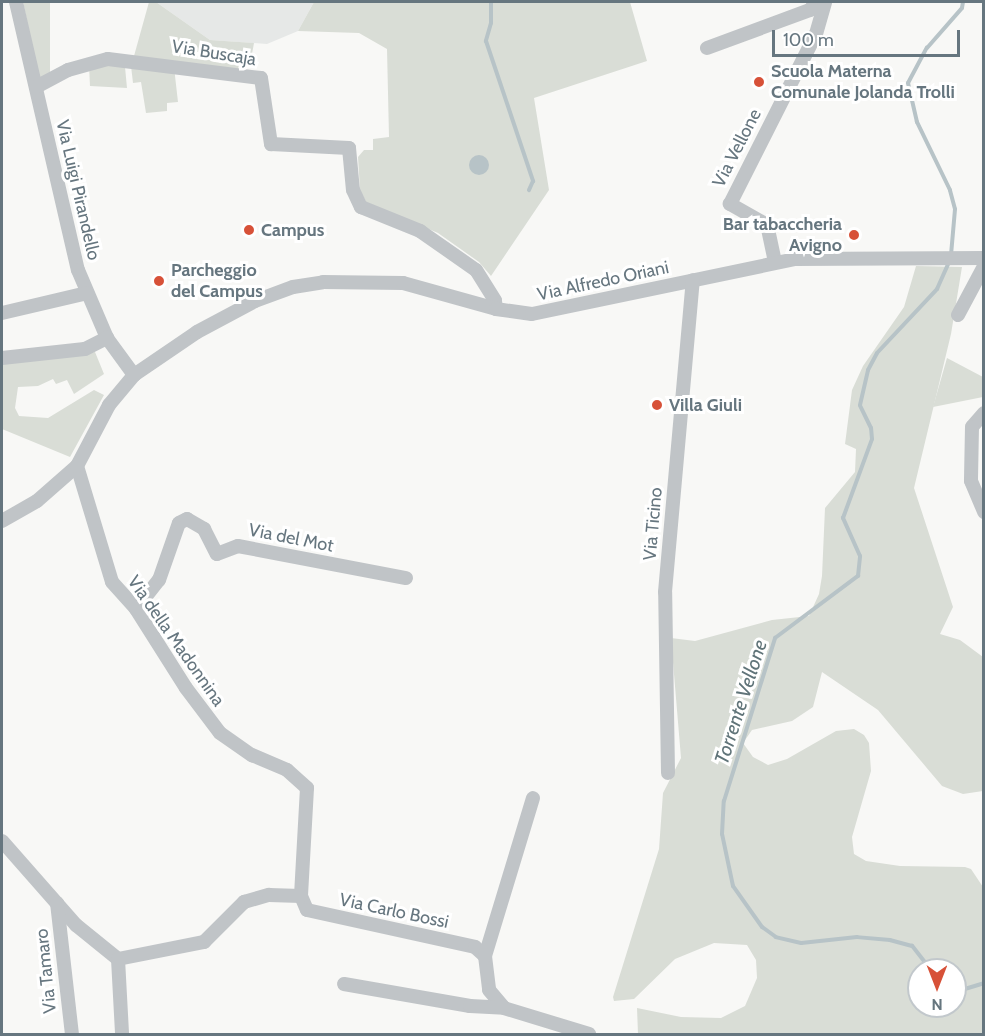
<!DOCTYPE html>
<style>
body{margin:0}
#map{position:relative;width:985px;height:1036px;overflow:hidden;background:#f8f8f6;font-family:Cabin,sans-serif}
div>[style]{position:absolute}
.built>*{inset:0;background:#e6e8e7}
.green>*{inset:0;background:#d9ddd6}
.water>*{inset:0;background:#b7c3c7}
.round{border-radius:50%}
.stream>*{height:4px;margin:-2px;padding:0 2px;transform-origin:2px;border-radius:2px;background:#b7c3c7}
.minor>*{height:14px;margin:-7px;padding:0 7px;transform-origin:7px;border-radius:7px;background:#c0c4c7}
.dots>*{width:16px;height:16px;translate:-50% -50%;box-sizing:border-box;border:3px solid #fff;border-radius:50%}
span{translate:-50% -50%;white-space:nowrap;text-align:center;line-height:1.15;-webkit-text-stroke:6px #fff;paint-order:stroke}
.street-label{font-size:18px;color:#66767f}
.poi-label{font-size:18px;color:#66767f;font-weight:700}
.left{translate:0 -50%;text-align:left}
.right{translate:-100% -50%;text-align:right}
.water-label{font-size:20px;color:#607479;font-style:italic}
.frame{position:absolute;inset:0;border:3px solid #66767f;pointer-events:none}
.north{position:absolute;left:907px;top:958px;width:60px;height:60px;box-sizing:border-box;background:#fff;border:2px solid #c2c8cc;border-radius:50%;rotate:180deg;font-size:16px;font-weight:700;line-height:24px;text-align:center;color:#66767f}
.north::after{content:'';display:block;margin:auto;width:21px;height:27px;background:#d75138;clip-path:polygon(50% 0,100% 100%,50% 72%,0 100%)}
.scale{position:absolute;left:772px;top:30px;width:188px;height:27px;box-sizing:border-box;border:3px solid #66767f;border-top:0;padding-left:8px;font-size:18px;line-height:21px;white-space:nowrap;color:#66767f;-webkit-text-stroke:4px #fff;paint-order:stroke}
</style>
<div id="map">
<div class="built">
<div style="clip-path:polygon(156px 2px,314px 2px,298px 31px,267px 44px,210px 40px)"></div>
</div>
<div class="green">
<div style="clip-path:polygon(23px 2px,50px 2px,50px 76px,39px 78px)"></div>
<div style="clip-path:polygon(149px 2px,156px 2px,210px 40px,254px 43px,252px 54px,241px 53px,238px 69px,134px 56px)"></div>
<div style="clip-path:polygon(314px 2px,630px 2px,647px 61px,534px 98px,549px 190px,491px 276px,479px 262px,438px 233px,366px 202px,360px 190px,358px 157px,364px 150px,373px 150px,373px 139px,389px 137px,387px 49px,359px 33px,298px 31px)"></div>
<div style="clip-path:polygon(109px 64px,125px 67px,127px 88px,90px 86px,89px 65px)"></div>
<div style="clip-path:polygon(131px 66px,174px 67px,178px 102px,167px 103px,167px 111px,146px 113px,141px 82px,133px 83px)"></div>
<div style="clip-path:polygon(evenodd,916px 266px,962px 267px,951px 334px,914px 488px,953px 607px,940px 634px,960px 640px,983px 657px,983px 791px,963px 794px,942px 786px,878px 710px,822px 672px,813px 707px,792px 721px,752px 730px,743px 743px,753px 757px,768px 765px,787px 759px,836px 731px,854px 729px,864px 735px,869px 743px,871px 771px,852px 837px,854px 854px,866px 861px,900px 866px,965px 867px,971px 869px,983px 887px,983px 1034px,638px 1034px,637px 1008px,681px 1017px,721px 1018px,745px 1006px,757px 978px,756px 960px,747px 945px,714px 943px,675px 959px,634px 999px,614px 1001px,613px 997px,659px 849px,663px 793px,681px 758px,671px 638px,695px 641px,772px 620px,809px 616px,819px 594px,822px 576px,825px 508px,855px 472px,856px 449px,845px 444px,852px 390px,863px 366px,904px 307px,916px 266px,919px 970px,955px 970px,955px 1006px,919px 1006px,919px 970px)"></div>
<div style="clip-path:polygon(95px 352px,104px 374px,74px 394px,67px 380px,56px 384px,53px 379px,38px 386px,18px 387px,15px 408px,19px 416px,48px 418px,94px 390px,104px 395px,70px 457px,2px 429px,2px 360px)"></div>
<div style="clip-path:polygon(947px 358px,983px 377px,983px 397px,933px 407px)"></div>
</div>
<div class="water">
<div class="round" style="left:469px;top:155px;width:20px;height:20px"></div>
</div>
<div class="stream">
<div style="left:491px;top:2px;width:21px;rotate:90deg"></div>
<div style="left:491px;top:23px;width:19px;rotate:106deg"></div>
<div style="left:486px;top:41px;width:148px;rotate:71.4deg"></div>
<div style="left:533px;top:181px;width:10px;rotate:114deg"></div>
<div style="left:951px;top:255px;width:46px;rotate:-85deg"></div>
<div style="left:955px;top:209px;width:20px;rotate:-105deg"></div>
<div style="left:950px;top:190px;width:76px;rotate:-115.9deg"></div>
<div style="left:917px;top:122px;width:40px;rotate:-103deg"></div>
<div style="left:908px;top:83px;width:40px;rotate:-62deg"></div>
<div style="left:927px;top:48px;width:53px;rotate:-48.8deg"></div>
<div style="left:962px;top:8px;width:6px;rotate:-81deg"></div>
<div style="left:931px;top:970px;width:31px;rotate:-128deg"></div>
<div style="left:912px;top:946px;width:23px;rotate:-165deg"></div>
<div style="left:890px;top:940px;width:33px;rotate:-175deg"></div>
<div style="left:857px;top:937px;width:56px;rotate:173.9deg"></div>
<div style="left:801px;top:943px;width:26px;rotate:-167deg"></div>
<div style="left:776px;top:937px;width:17px;rotate:-144deg"></div>
<div style="left:762px;top:927px;width:50px;rotate:-125.3deg"></div>
<div style="left:733px;top:886px;width:53px;rotate:-101.9deg"></div>
<div style="left:722px;top:834px;width:33px;rotate:-87deg"></div>
<div style="left:724px;top:801px;width:171px;rotate:-72.6deg"></div>
<div style="left:775px;top:638px;width:104px;rotate:-36.8deg"></div>
<div style="left:858px;top:576px;width:20px;rotate:-84deg"></div>
<div style="left:860px;top:556px;width:42px;rotate:-114.1deg"></div>
<div style="left:843px;top:518px;width:84px;rotate:-69.8deg"></div>
<div style="left:872px;top:439px;width:11px;rotate:-95deg"></div>
<div style="left:871px;top:428px;width:25px;rotate:-116deg"></div>
<div style="left:860px;top:405px;width:36px;rotate:-77deg"></div>
<div style="left:868px;top:370px;width:19px;rotate:-62deg"></div>
<div style="left:877px;top:353px;width:88px;rotate:-46.8deg"></div>
<div style="left:937px;top:289px;width:30px;rotate:-66deg"></div>
<div style="left:955px;top:992px;width:30px;rotate:-17deg"></div>
</div>
<div class="minor">
<div style="left:16px;top:2px;width:275px;rotate:77deg"></div>
<div style="left:78px;top:270px;width:74px;rotate:66.9deg"></div>
<div style="left:107px;top:338px;width:46px;rotate:53.9deg"></div>
<div style="left:707px;top:48px;width:110px;rotate:-20.3deg"></div>
<div style="left:810px;top:10px;width:10px;rotate:-53deg"></div>
<div style="left:36px;top:87px;width:36px;rotate:-28deg"></div>
<div style="left:68px;top:70px;width:41px;rotate:-15.4deg"></div>
<div style="left:108px;top:59px;width:154px;rotate:7.1deg"></div>
<div style="left:261px;top:78px;width:67px;rotate:81.4deg"></div>
<div style="left:271px;top:144px;width:78px;rotate:2.9deg"></div>
<div style="left:349px;top:148px;width:42px;rotate:84.6deg"></div>
<div style="left:353px;top:190px;width:19px;rotate:65deg"></div>
<div style="left:361px;top:207px;width:64px;rotate:22.1deg"></div>
<div style="left:420px;top:231px;width:68px;rotate:34.9deg"></div>
<div style="left:476px;top:270px;width:36px;rotate:58deg"></div>
<div style="left:495px;top:301px;width:8px;rotate:83deg"></div>
<div style="left:775px;top:262px;width:38px;rotate:-102deg"></div>
<div style="left:767px;top:225px;width:43px;rotate:-150.4deg"></div>
<div style="left:730px;top:204px;width:191px;rotate:-63.2deg"></div>
<div style="left:816px;top:34px;width:33px;rotate:-74deg"></div>
<div style="left:2px;top:313px;width:87px;rotate:-13.2deg"></div>
<div style="left:958px;top:315px;width:55px;rotate:-62deg"></div>
<div style="left:2px;top:358px;width:83px;rotate:-6.2deg"></div>
<div style="left:85px;top:349px;width:25px;rotate:-27deg"></div>
<div style="left:984px;top:413px;width:18px;rotate:131deg"></div>
<div style="left:972px;top:427px;width:54px;rotate:91.1deg"></div>
<div style="left:971px;top:481px;width:34px;rotate:67deg"></div>
<div style="left:77px;top:466px;width:121px;rotate:73.2deg"></div>
<div style="left:112px;top:582px;width:36px;rotate:48deg"></div>
<div style="left:136px;top:609px;width:93px;rotate:57.7deg"></div>
<div style="left:186px;top:688px;width:56px;rotate:52.9deg"></div>
<div style="left:220px;top:733px;width:39px;rotate:35deg"></div>
<div style="left:252px;top:755px;width:38px;rotate:23deg"></div>
<div style="left:287px;top:770px;width:27px;rotate:42deg"></div>
<div style="left:307px;top:788px;width:108px;rotate:93.2deg"></div>
<div style="left:301px;top:896px;width:15px;rotate:67deg"></div>
<div style="left:307px;top:910px;width:172px;rotate:12.4deg"></div>
<div style="left:475px;top:947px;width:13px;rotate:42deg"></div>
<div style="left:485px;top:956px;width:34px;rotate:83deg"></div>
<div style="left:489px;top:990px;width:23px;rotate:50deg"></div>
<div style="left:504px;top:1008px;width:89px;rotate:17deg"></div>
<div style="left:2px;top:521px;width:40px;rotate:-29.7deg"></div>
<div style="left:37px;top:501px;width:53px;rotate:-41.2deg"></div>
<div style="left:77px;top:466px;width:69px;rotate:-62.3deg"></div>
<div style="left:109px;top:405px;width:39px;rotate:-50deg"></div>
<div style="left:134px;top:375px;width:76px;rotate:-34.3deg"></div>
<div style="left:197px;top:332px;width:66px;rotate:-28.1deg"></div>
<div style="left:255px;top:301px;width:40px;rotate:-20.2deg"></div>
<div style="left:293px;top:287px;width:30px;rotate:-9deg"></div>
<div style="left:323px;top:282px;width:80px;rotate:0.7deg"></div>
<div style="left:403px;top:283px;width:97px;rotate:15.6deg"></div>
<div style="left:496px;top:309px;width:36px;rotate:8deg"></div>
<div style="left:532px;top:314px;width:269px;rotate:-11.8deg"></div>
<div style="left:795px;top:259px;width:189px;rotate:-0.3deg"></div>
<div style="left:136px;top:609px;width:37px;rotate:-52deg"></div>
<div style="left:159px;top:580px;width:60px;rotate:-70.7deg"></div>
<div style="left:179px;top:523px;width:9px;rotate:-27deg"></div>
<div style="left:187px;top:519px;width:20px;rotate:30deg"></div>
<div style="left:204px;top:529px;width:28px;rotate:63deg"></div>
<div style="left:217px;top:554px;width:22px;rotate:-21deg"></div>
<div style="left:238px;top:546px;width:171px;rotate:10.8deg"></div>
<div style="left:668px;top:773px;width:181px;rotate:-90.9deg"></div>
<div style="left:665px;top:592px;width:313px;rotate:-84.9deg"></div>
<div style="left:2px;top:841px;width:112px;rotate:48.6deg"></div>
<div style="left:76px;top:925px;width:54px;rotate:39deg"></div>
<div style="left:118px;top:959px;width:88px;rotate:-11.2deg"></div>
<div style="left:204px;top:942px;width:57px;rotate:-45deg"></div>
<div style="left:244px;top:902px;width:26px;rotate:-16deg"></div>
<div style="left:269px;top:895px;width:32px;rotate:2deg"></div>
<div style="left:57px;top:903px;width:132px;rotate:83.5deg"></div>
<div style="left:485px;top:956px;width:165px;rotate:-73.1deg"></div>
<div style="left:118px;top:959px;width:75px;rotate:86.9deg"></div>
<div style="left:344px;top:984px;width:128px;rotate:9.9deg"></div>
<div style="left:470px;top:1006px;width:34px;rotate:3deg"></div>
</div>
<div class="dots">
<div style="left:759px;top:82px;background:#d75138"></div>
<div style="left:249px;top:230px;background:#d75138"></div>
<div style="left:854px;top:235px;background:#d75138"></div>
<div style="left:159px;top:281px;background:#d75138"></div>
<div style="left:657px;top:405px;background:#d75138"></div>
</div>
<div class="street-label">
<span style="left:214px;top:53px;rotate:9deg">Via Buscaja</span>
<span style="left:737px;top:148px;rotate:-63deg">Via Vellone</span>
<span style="left:78px;top:190px;rotate:77deg">Via Luigi Pirandello</span>
<span style="left:603px;top:281px;rotate:-12deg">Via Alfredo Oriani</span>
<span style="left:653px;top:524px;rotate:-85deg">Via Ticino</span>
<span style="left:291px;top:538px;rotate:11deg">Via del Mot</span>
<span style="left:176px;top:641px;rotate:55deg">Via della Madonnina</span>
<span style="left:394px;top:911px;rotate:12deg">Via Carlo Bossi</span>
<span style="left:46px;top:971px;rotate:-96deg">Via Tamaro</span>
</div>
<div class="poi-label">
<span class="left" style="left:771px;top:82px">Scuola Materna<br>Comunale Jolanda Trolli</span>
<span class="right" style="left:842px;top:235px">Bar tabaccheria<br>Avigno</span>
<span class="left" style="left:261px;top:230px">Campus</span>
<span class="left" style="left:171px;top:281px">Parcheggio<br>del Campus</span>
<span class="left" style="left:669px;top:405px">Villa Giuli</span>
</div>
<div class="water-label">
<span style="left:741px;top:702px;rotate:-72deg">Torrente Vellone</span>
</div>
<div class="frame"></div>
<div class="north">N</div>
<div class="scale">100 m</div>
</div>
